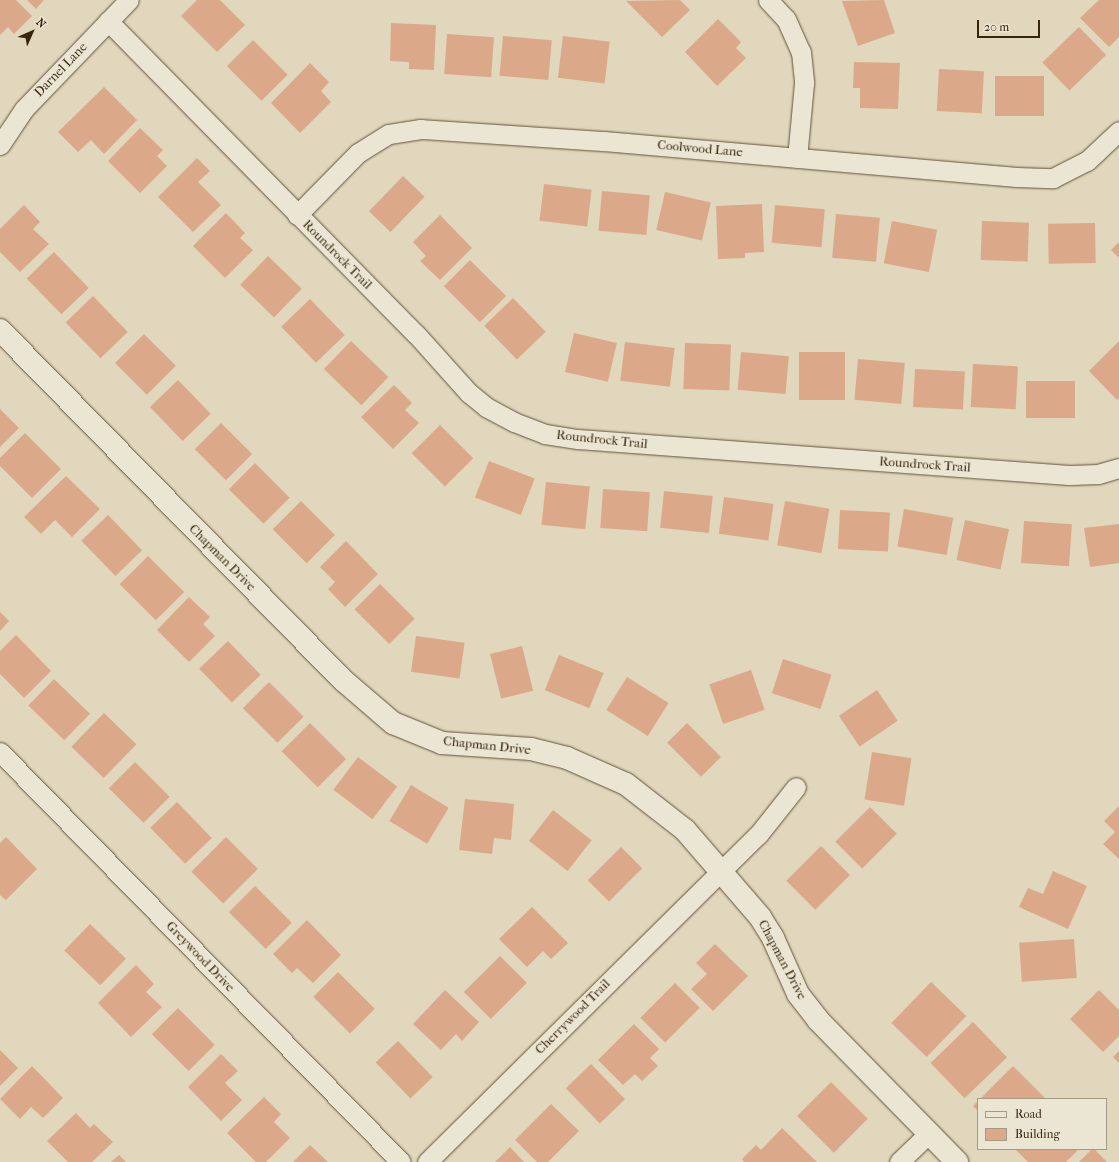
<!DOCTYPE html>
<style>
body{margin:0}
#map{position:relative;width:1119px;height:1162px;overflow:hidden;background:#e0d7bc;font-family:"IM FELL French Canon",serif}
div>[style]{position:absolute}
.building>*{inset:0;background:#dba989;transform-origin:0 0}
.roads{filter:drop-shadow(0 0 1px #615239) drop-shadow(0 0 1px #615239)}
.street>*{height:19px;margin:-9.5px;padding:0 9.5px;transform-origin:9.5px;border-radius:9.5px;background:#ebe5d3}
.secondary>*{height:22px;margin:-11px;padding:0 11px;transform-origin:11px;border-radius:11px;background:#ebe5d3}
span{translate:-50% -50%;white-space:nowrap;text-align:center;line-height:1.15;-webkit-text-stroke:3.5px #ebe5d3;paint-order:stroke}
.street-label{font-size:13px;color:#37260d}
.legend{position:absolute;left:977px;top:1098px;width:130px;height:52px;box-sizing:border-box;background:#ebe5d3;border:1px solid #a39984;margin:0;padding:5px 7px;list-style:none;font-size:12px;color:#37260d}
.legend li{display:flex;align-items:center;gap:8px;height:20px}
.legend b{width:20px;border:1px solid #a39984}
.north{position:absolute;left:12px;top:12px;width:40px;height:40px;-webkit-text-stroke:3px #ebe5d3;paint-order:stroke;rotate:45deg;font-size:11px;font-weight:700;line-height:16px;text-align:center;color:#37260d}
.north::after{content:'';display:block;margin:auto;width:14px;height:18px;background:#37260d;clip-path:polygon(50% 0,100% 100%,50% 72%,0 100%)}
.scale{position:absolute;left:977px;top:20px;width:63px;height:18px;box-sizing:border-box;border:2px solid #37260d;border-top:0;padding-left:5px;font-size:12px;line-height:14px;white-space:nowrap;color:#37260d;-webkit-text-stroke:3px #ebe5d3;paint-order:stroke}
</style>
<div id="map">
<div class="building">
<div style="clip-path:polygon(0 0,16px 0,32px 16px,14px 34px,8px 27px,0 35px)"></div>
<div style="clip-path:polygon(27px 0,44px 0,36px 9px)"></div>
<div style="clip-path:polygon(197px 0,220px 0,245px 25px,217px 52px,181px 16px)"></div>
<div style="clip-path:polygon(680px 0,690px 10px,662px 37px,626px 1px)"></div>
<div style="clip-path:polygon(884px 0,895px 33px,858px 46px,842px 1px)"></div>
<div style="clip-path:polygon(1099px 0,1119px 0,1119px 37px,1109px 47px,1080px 18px)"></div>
<div style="clip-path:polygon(718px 19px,741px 42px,736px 48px,746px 58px,717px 86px,685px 52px)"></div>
<div style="clip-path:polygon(391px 23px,436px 25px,434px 70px,409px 69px,409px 62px,390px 61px)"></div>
<div style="left:1079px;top:27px;width:39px;height:51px;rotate:46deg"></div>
<div style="left:447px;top:34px;width:47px;height:40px;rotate:4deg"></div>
<div style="left:503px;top:36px;width:49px;height:40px;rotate:5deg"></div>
<div style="left:563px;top:36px;width:47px;height:42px;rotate:7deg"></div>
<div style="left:253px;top:40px;width:49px;height:37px;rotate:45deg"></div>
<div style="clip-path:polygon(854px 62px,900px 63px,898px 109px,860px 108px,860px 88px,853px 88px)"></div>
<div style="clip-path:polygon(310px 63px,329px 82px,321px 91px,331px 102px,300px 133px,271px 103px)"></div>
<div style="left:939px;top:69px;width:45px;height:42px;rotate:3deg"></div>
<div style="left:995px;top:76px;width:49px;height:40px"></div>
<div style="clip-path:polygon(104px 87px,137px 120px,104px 154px,91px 140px,78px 152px,58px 132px)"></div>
<div style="clip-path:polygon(140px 128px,163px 150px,157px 156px,167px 166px,140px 193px,108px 161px)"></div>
<div style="clip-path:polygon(197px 158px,210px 171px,198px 182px,221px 205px,193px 232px,158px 197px)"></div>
<div style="left:403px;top:176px;width:30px;height:49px;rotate:44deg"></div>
<div style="left:544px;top:184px;width:48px;height:37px;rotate:7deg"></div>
<div style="left:602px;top:191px;width:48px;height:40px;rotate:5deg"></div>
<div style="left:665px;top:192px;width:47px;height:39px;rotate:13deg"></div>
<div style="clip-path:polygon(762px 204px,764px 252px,745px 253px,745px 258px,718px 259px,716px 206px)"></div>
<div style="clip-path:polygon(24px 205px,40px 222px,33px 229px,49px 244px,20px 272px,0 252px,0 229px)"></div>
<div style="left:775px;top:205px;width:50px;height:38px;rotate:5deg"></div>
<div style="clip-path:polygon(226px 213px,245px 233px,240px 238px,253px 250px,225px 278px,193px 246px)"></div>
<div style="left:836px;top:214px;width:44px;height:44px;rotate:5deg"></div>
<div style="clip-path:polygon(440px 215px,472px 248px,440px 280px,420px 261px,426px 256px,413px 242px)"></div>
<div style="left:892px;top:221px;width:46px;height:43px;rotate:11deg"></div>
<div style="left:982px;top:221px;width:47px;height:39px;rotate:2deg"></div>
<div style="left:1095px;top:223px;width:40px;height:47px;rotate:89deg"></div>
<div style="clip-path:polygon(1119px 242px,1119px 258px,1111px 250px)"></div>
<div style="left:54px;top:252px;width:50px;height:38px;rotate:46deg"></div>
<div style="left:268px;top:256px;width:47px;height:40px;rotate:44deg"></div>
<div style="left:470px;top:260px;width:51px;height:37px;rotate:45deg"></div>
<div style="left:93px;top:296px;width:50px;height:38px;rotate:46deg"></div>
<div style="left:513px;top:298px;width:47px;height:40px;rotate:46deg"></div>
<div style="left:310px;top:299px;width:50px;height:40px;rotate:46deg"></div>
<div style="left:574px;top:333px;width:44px;height:40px;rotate:13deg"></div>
<div style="left:144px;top:334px;width:45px;height:41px;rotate:45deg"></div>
<div style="left:351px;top:341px;width:52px;height:39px;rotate:44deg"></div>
<div style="clip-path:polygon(1119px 341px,1119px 398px,1117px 400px,1089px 371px)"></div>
<div style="left:625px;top:342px;width:50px;height:39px;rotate:7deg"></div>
<div style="left:685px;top:343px;width:46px;height:46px;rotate:2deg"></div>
<div style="left:741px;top:352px;width:48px;height:38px;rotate:5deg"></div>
<div style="left:799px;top:352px;width:46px;height:48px"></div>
<div style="left:858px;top:359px;width:47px;height:41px;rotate:5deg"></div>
<div style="left:973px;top:364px;width:45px;height:43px;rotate:3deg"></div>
<div style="left:915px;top:369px;width:50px;height:38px;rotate:3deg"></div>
<div style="left:178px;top:380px;width:47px;height:39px;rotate:46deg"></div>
<div style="left:1026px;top:381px;width:49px;height:37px"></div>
<div style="clip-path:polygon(394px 385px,412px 403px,405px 410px,419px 423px,393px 449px,361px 417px)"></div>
<div style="clip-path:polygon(0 409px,19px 428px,0 447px)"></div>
<div style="left:221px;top:423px;width:44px;height:37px;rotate:45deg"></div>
<div style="left:440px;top:425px;width:47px;height:40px;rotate:45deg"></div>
<div style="clip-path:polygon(25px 433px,61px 469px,32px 498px,0 466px,0 458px)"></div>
<div style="left:489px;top:461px;width:49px;height:39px;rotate:21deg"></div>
<div style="left:255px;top:463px;width:49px;height:37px;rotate:45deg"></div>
<div style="clip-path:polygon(66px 476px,100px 509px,72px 537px,55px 520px,41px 534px,24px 517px)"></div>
<div style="left:546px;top:482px;width:44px;height:43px;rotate:6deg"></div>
<div style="left:603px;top:489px;width:47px;height:39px;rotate:4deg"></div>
<div style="left:664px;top:491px;width:49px;height:37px;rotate:6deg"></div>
<div style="left:724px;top:497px;width:50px;height:37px;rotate:8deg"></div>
<div style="left:301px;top:501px;width:48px;height:40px;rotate:45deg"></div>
<div style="left:785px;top:501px;width:45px;height:45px;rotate:10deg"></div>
<div style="left:904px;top:509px;width:50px;height:38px;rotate:10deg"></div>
<div style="left:840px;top:510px;width:50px;height:39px;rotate:3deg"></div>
<div style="left:108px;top:515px;width:49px;height:37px;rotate:46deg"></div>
<div style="left:965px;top:520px;width:45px;height:41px;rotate:12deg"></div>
<div style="left:1024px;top:521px;width:48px;height:42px;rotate:4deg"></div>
<div style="clip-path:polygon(1119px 524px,1119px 563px,1090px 567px,1084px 528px)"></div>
<div style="clip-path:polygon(346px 541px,378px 574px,345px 607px,328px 589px,335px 582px,320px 567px)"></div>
<div style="left:148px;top:556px;width:51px;height:40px;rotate:45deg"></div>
<div style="left:380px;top:584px;width:49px;height:36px;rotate:45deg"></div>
<div style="clip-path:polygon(189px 597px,210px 617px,203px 624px,215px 636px,189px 662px,157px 630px)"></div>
<div style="clip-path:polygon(0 612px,9px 621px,0 631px)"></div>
<div style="clip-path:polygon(16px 635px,51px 671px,24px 698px,0 674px,0 651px)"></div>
<div style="left:416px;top:636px;width:49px;height:36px;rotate:8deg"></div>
<div style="left:228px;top:641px;width:47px;height:40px;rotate:46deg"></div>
<div style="left:522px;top:646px;width:46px;height:33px;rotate:76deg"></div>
<div style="left:559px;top:655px;width:48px;height:38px;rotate:22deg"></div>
<div style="left:783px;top:659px;width:51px;height:36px;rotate:18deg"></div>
<div style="left:751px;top:670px;width:42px;height:44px;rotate:71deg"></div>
<div style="left:627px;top:677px;width:49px;height:39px;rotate:32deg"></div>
<div style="left:54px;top:679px;width:50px;height:37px;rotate:44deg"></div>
<div style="left:269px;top:682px;width:49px;height:37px;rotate:45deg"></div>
<div style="left:877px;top:690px;width:37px;height:46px;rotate:56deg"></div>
<div style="left:104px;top:713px;width:45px;height:47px;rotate:44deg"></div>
<div style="left:310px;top:723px;width:51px;height:40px;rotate:45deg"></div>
<div style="left:687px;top:723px;width:48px;height:28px;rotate:45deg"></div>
<div style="left:872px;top:752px;width:40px;height:48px;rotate:9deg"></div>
<div style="left:358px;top:757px;width:49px;height:41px;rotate:37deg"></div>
<div style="left:135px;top:762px;width:49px;height:37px;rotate:45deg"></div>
<div style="left:411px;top:785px;width:44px;height:42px;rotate:31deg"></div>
<div style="clip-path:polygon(465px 799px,514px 804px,511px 840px,494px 838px,492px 854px,459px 850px)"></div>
<div style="left:177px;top:802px;width:50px;height:37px;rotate:46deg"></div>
<div style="clip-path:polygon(1119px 806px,1119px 859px,1103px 844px,1115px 832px,1104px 821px)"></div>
<div style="left:870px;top:807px;width:38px;height:49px;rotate:45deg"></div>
<div style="left:553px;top:810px;width:49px;height:39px;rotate:38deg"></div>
<div style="clip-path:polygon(6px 837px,37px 869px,6px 900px,0 895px,0 843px)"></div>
<div style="left:226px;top:837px;width:45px;height:49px;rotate:45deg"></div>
<div style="left:821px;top:846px;width:41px;height:49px;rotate:45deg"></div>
<div style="left:621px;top:847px;width:30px;height:47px;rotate:45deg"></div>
<div style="clip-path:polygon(1053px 871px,1087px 886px,1068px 929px,1019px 907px,1028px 888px,1043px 894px)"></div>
<div style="left:255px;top:886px;width:52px;height:37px;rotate:45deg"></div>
<div style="clip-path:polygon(532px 907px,568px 943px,551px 959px,543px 951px,527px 967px,499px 939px)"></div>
<div style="clip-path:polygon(307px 920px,341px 955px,313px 983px,297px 968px,292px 973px,273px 954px)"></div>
<div style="left:90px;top:924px;width:50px;height:37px;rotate:44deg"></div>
<div style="left:1074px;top:939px;width:39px;height:55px;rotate:86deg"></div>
<div style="clip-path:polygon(715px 944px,748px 976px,713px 1011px,691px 989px,707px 974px,696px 963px)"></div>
<div style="left:500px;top:956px;width:38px;height:51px;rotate:45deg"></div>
<div style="clip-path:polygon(136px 965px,154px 984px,146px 992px,162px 1007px,131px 1037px,98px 1003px)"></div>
<div style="left:338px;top:972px;width:52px;height:35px;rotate:45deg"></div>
<div style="left:931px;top:982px;width:49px;height:57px;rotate:44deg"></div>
<div style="left:675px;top:983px;width:35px;height:49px;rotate:45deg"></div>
<div style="clip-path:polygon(445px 990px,479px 1022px,462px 1041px,456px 1034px,441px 1050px,413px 1024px)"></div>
<div style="clip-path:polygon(1099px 990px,1119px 1010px,1119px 1036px,1103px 1052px,1070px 1019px)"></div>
<div style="left:178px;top:1008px;width:52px;height:37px;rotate:45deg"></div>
<div style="left:973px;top:1022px;width:49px;height:59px;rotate:46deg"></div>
<div style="clip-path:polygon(634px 1024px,659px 1049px,650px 1058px,658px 1066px,642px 1081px,635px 1074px,623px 1085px,598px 1060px)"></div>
<div style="left:398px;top:1041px;width:50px;height:31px;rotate:46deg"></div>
<div style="clip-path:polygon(0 1050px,18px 1068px,0 1086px)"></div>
<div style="clip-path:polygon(1119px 1051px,1119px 1063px,1113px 1057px)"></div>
<div style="clip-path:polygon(221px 1054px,238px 1071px,225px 1083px,242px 1100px,221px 1121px,188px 1087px)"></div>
<div style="left:591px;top:1064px;width:49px;height:35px;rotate:46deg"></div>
<div style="clip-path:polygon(32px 1066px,63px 1098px,43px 1118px,31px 1107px,20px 1119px,0 1099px)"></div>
<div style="clip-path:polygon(1013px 1066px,1046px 1099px,980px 1099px)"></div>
<div style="left:831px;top:1082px;width:52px;height:48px;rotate:45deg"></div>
<div style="clip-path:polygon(264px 1097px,281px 1114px,274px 1122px,290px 1138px,266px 1162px,256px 1162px,227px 1133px)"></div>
<div style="clip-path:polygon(978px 1101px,978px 1111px,973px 1106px)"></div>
<div style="clip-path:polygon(551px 1104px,579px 1131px,548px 1162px,537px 1162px,515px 1140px)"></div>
<div style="clip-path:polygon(76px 1113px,90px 1128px,94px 1124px,113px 1142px,92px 1162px,68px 1162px,47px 1141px)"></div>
<div style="clip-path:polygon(782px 1128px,817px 1162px,744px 1162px,742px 1159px,756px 1145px,761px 1150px)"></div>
<div style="clip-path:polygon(310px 1145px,328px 1162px,293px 1162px)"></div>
<div style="clip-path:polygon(510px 1147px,524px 1162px,495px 1162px)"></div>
<div style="clip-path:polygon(1015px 1149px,1079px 1149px,1066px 1162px,1028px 1162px)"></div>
<div style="clip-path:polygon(1094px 1149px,1107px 1162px,1079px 1162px,1092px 1149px)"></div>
<div style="clip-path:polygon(119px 1155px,126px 1162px,111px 1162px)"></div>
</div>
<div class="roads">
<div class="street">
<div style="left:768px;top:0;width:26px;rotate:47deg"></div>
<div style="left:786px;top:19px;width:36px;rotate:66deg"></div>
<div style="left:801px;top:52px;width:31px;rotate:84deg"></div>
<div style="left:804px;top:83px;width:75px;rotate:95.3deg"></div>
<div style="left:108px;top:21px;width:439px;rotate:45.5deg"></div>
<div style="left:416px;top:334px;width:79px;rotate:48.1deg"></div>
<div style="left:469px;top:393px;width:22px;rotate:39deg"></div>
<div style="left:486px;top:407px;width:32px;rotate:28deg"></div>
<div style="left:514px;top:422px;width:33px;rotate:21deg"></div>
<div style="left:545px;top:434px;width:33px;rotate:9deg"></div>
<div style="left:578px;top:439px;width:492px;rotate:4.2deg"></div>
<div style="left:1069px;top:475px;width:29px;rotate:-2deg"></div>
<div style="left:1098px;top:474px;width:22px;rotate:-16deg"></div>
<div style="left:0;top:145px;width:43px;rotate:-56.3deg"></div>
<div style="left:24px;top:109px;width:151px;rotate:-46.1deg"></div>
<div style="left:297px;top:215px;width:87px;rotate:-45.5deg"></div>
<div style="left:358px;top:153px;width:36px;rotate:-32deg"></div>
<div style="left:389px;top:134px;width:32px;rotate:-9deg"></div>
<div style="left:421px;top:129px;width:183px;rotate:3.8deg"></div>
<div style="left:604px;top:141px;width:414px;rotate:5deg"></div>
<div style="left:1016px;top:177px;width:37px;rotate:2deg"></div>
<div style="left:1053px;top:178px;width:38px;rotate:-27deg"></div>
<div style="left:1087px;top:161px;width:44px;rotate:-43.2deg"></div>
<div style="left:0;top:752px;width:573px;rotate:45.64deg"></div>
<div style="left:427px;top:1162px;width:465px;rotate:-44.7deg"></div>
<div style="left:758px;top:835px;width:61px;rotate:-51.6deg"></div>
<div style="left:899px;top:1162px;width:42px;rotate:-44deg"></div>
</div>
<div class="secondary">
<div style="left:0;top:330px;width:491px;rotate:45.6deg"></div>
<div style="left:344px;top:681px;width:65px;rotate:40.6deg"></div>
<div style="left:393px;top:723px;width:53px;rotate:22.2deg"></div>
<div style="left:442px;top:743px;width:89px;rotate:3.9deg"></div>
<div style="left:531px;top:749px;width:37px;rotate:14deg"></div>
<div style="left:567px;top:758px;width:64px;rotate:23.8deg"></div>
<div style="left:626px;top:784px;width:75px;rotate:37.9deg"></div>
<div style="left:685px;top:830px;width:115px;rotate:49.2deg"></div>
<div style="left:760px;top:917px;width:25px;rotate:58deg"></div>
<div style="left:773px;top:938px;width:61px;rotate:65.9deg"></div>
<div style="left:798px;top:994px;width:33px;rotate:52deg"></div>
<div style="left:818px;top:1020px;width:199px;rotate:45.6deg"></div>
</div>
</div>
<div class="street-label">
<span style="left:61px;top:70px;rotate:-46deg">Darnel Lane</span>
<span style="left:700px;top:149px;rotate:5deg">Coolwood Lane</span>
<span style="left:337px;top:255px;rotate:45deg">Roundrock Trail</span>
<span style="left:602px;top:440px;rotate:6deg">Roundrock Trail</span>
<span style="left:925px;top:465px;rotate:4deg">Roundrock Trail</span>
<span style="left:222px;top:558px;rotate:45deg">Chapman Drive</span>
<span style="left:487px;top:746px;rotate:6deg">Chapman Drive</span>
<span style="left:200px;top:957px;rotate:46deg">Greywood Drive</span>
<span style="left:782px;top:960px;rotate:62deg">Chapman Drive</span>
<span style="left:573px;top:1017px;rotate:-45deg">Cherrywood Trail</span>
</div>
<ul class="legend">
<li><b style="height:5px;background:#ebe5d3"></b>Road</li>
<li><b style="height:11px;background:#dba989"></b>Building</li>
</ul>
<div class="north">N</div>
<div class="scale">20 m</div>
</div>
